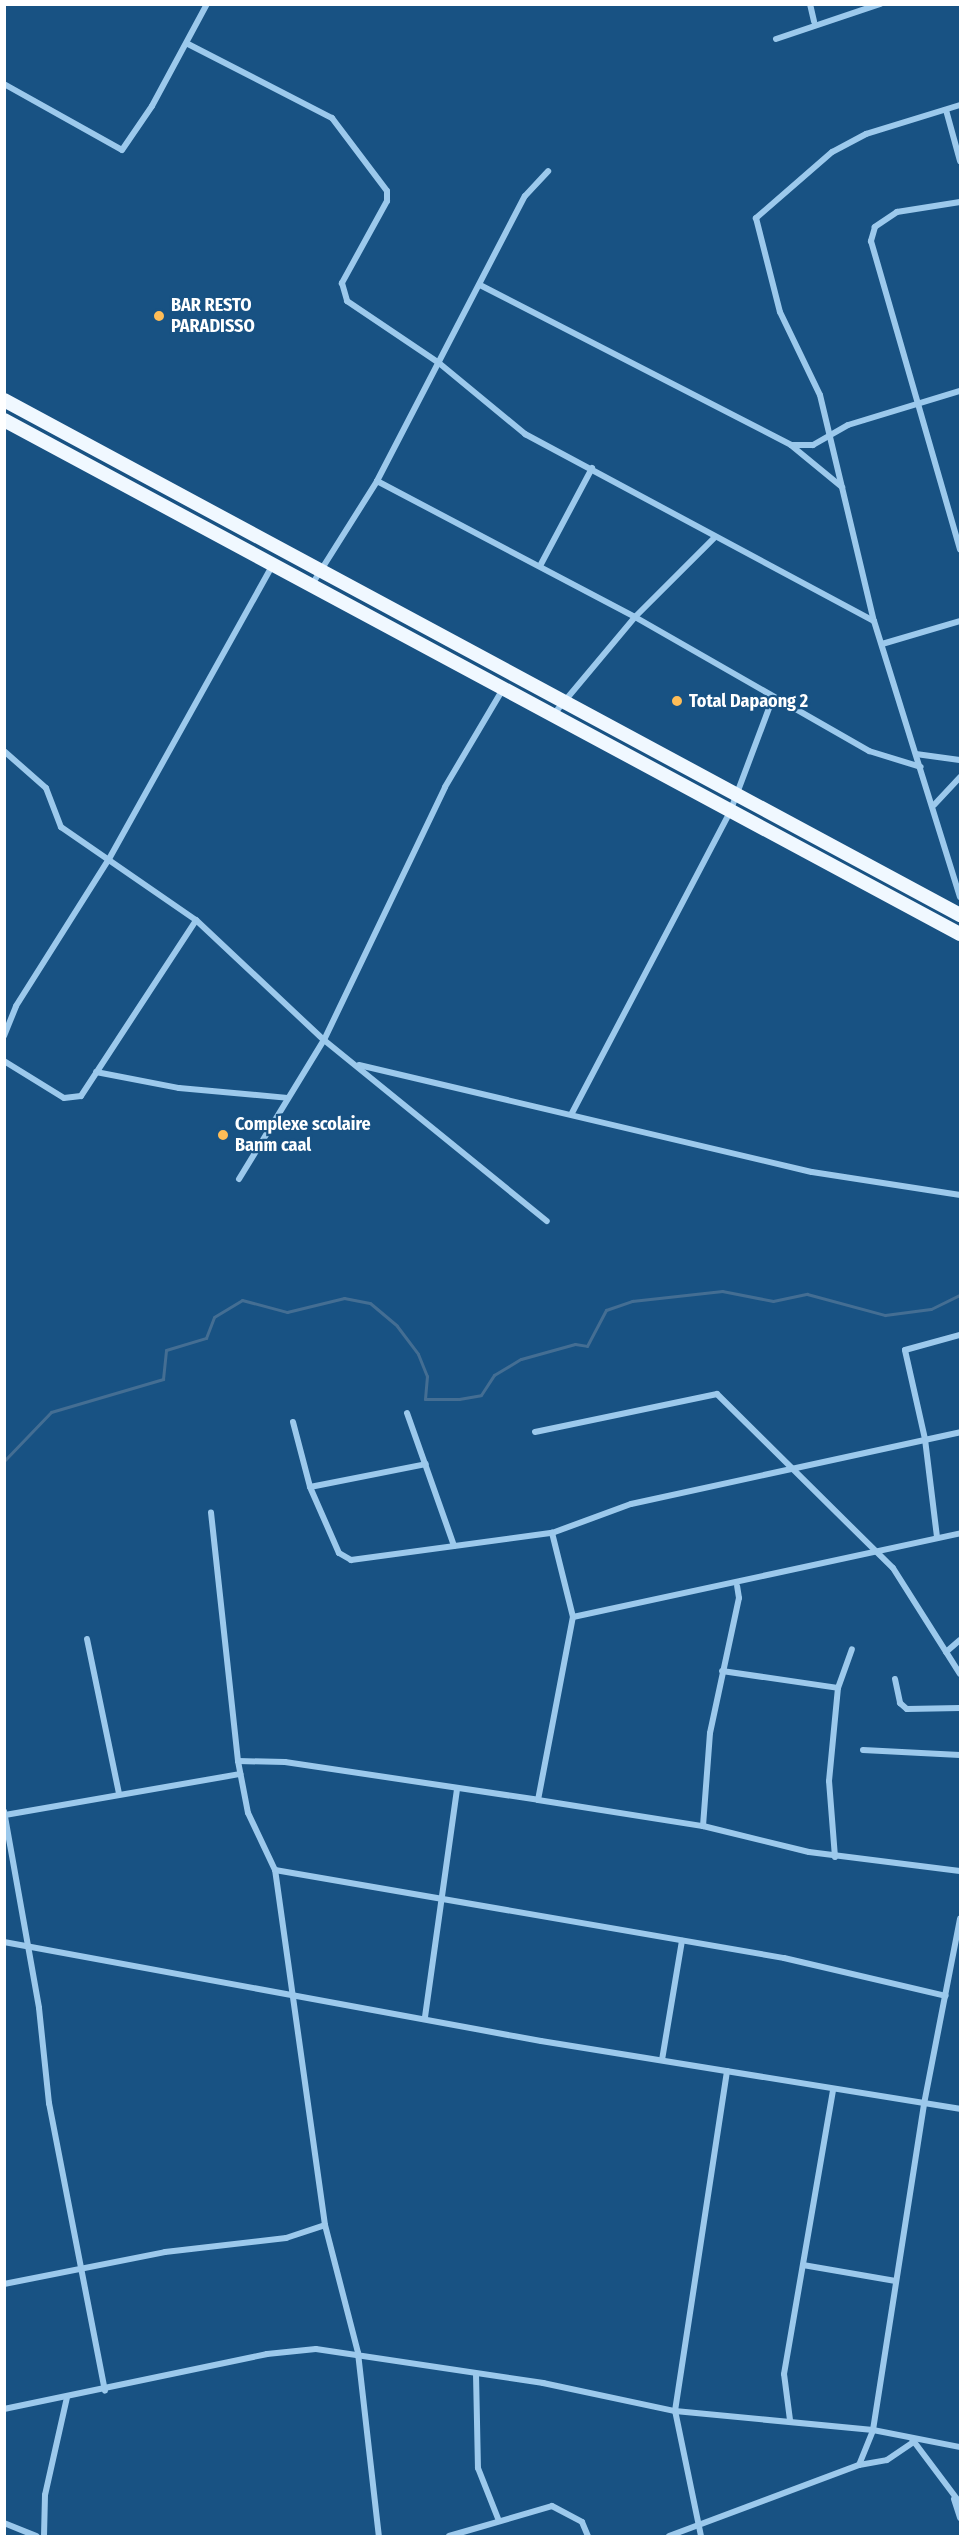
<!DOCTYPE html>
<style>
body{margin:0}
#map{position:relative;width:965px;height:2541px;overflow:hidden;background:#185283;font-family:"Fira Sans Condensed",sans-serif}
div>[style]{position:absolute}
.stream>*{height:3px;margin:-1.5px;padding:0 1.5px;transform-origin:1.5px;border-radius:1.5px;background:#446e93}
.minor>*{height:6px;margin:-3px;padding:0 3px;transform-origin:3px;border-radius:3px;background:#9cc9ec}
.trunk>*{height:14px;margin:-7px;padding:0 7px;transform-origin:7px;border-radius:7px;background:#f0f8ff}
.dots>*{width:16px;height:16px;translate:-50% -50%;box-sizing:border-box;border:3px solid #185283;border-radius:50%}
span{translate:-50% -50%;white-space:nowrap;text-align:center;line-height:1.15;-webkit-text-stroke:4.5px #185283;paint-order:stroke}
.poi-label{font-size:18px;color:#fff;font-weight:700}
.left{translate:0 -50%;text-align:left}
.frame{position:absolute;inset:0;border:6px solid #fff;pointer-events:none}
</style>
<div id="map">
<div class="stream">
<div style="left:4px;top:1461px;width:68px;rotate:-46.2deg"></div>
<div style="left:51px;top:1412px;width:117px;rotate:-16.4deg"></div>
<div style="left:163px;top:1379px;width:29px;rotate:-84deg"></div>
<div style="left:166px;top:1350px;width:42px;rotate:-16.7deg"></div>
<div style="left:206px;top:1338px;width:22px;rotate:-69deg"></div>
<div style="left:214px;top:1317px;width:33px;rotate:-31deg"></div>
<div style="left:242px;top:1300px;width:47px;rotate:14.9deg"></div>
<div style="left:287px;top:1312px;width:59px;rotate:-13.8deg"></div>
<div style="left:344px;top:1298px;width:26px;rotate:11deg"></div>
<div style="left:370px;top:1303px;width:35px;rotate:40deg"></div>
<div style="left:397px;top:1326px;width:35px;rotate:53deg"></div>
<div style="left:418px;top:1354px;width:24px;rotate:68deg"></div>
<div style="left:427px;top:1376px;width:23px;rotate:95deg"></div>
<div style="left:425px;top:1399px;width:34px"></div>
<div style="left:459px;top:1399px;width:22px;rotate:-10deg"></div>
<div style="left:481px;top:1395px;width:24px;rotate:-57deg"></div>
<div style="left:494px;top:1375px;width:31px;rotate:-31deg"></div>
<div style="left:521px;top:1359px;width:56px;rotate:-15.5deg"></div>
<div style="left:575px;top:1344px;width:12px;rotate:9deg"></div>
<div style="left:587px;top:1346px;width:41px;rotate:-62.2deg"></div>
<div style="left:606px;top:1310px;width:28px;rotate:-19deg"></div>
<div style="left:632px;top:1301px;width:91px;rotate:-6.3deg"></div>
<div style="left:722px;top:1291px;width:52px;rotate:11.1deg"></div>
<div style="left:773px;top:1301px;width:35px;rotate:-12deg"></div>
<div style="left:807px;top:1294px;width:81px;rotate:15.1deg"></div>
<div style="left:885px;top:1315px;width:46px;rotate:-7.4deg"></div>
<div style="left:931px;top:1309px;width:32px;rotate:-26deg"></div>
</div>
<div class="minor">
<div style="left:810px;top:4px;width:18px;rotate:77deg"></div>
<div style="left:776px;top:39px;width:110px;rotate:-18.6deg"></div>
<div style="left:188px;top:44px;width:162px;rotate:27.2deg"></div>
<div style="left:332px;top:118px;width:91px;rotate:53deg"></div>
<div style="left:387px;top:191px;width:10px;rotate:90deg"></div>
<div style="left:387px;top:201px;width:94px;rotate:118.8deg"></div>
<div style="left:342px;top:283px;width:19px;rotate:74deg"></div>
<div style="left:347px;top:301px;width:111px;rotate:34deg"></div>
<div style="left:439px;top:363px;width:112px;rotate:39.5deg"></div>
<div style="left:525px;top:434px;width:396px;rotate:28.2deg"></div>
<div style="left:4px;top:84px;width:135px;rotate:29.2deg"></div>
<div style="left:122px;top:150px;width:53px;rotate:-55.7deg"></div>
<div style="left:152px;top:106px;width:116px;rotate:-61.7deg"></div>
<div style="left:960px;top:105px;width:98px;rotate:162.9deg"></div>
<div style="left:866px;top:134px;width:38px;rotate:152deg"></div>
<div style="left:832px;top:152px;width:101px;rotate:139deg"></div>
<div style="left:756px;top:218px;width:97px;rotate:75.7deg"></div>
<div style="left:780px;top:312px;width:92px;rotate:64.3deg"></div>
<div style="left:820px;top:395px;width:232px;rotate:76.6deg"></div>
<div style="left:874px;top:621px;width:289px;rotate:72.7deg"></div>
<div style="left:946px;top:110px;width:53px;rotate:74.6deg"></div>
<div style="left:960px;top:202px;width:64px;rotate:171deg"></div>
<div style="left:897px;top:212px;width:27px;rotate:146deg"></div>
<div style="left:875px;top:227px;width:15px;rotate:106deg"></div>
<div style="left:871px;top:241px;width:321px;rotate:73.9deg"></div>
<div style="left:480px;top:285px;width:350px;rotate:27.2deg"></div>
<div style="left:791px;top:445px;width:22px"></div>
<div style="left:813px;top:445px;width:40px;rotate:-29.7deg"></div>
<div style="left:848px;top:425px;width:117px;rotate:-16.9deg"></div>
<div style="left:792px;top:446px;width:65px;rotate:39.4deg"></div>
<div style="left:377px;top:481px;width:292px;rotate:27.8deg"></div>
<div style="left:635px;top:617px;width:270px;rotate:29.8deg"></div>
<div style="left:869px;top:751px;width:54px;rotate:17.1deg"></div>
<div style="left:540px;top:566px;width:111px;rotate:-62deg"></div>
<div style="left:311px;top:586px;width:124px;rotate:-57.8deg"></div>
<div style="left:377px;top:481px;width:321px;rotate:-62.6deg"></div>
<div style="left:525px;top:196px;width:34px;rotate:-47deg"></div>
<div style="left:882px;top:644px;width:81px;rotate:-16.4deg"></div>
<div style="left:553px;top:715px;width:128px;rotate:-50.1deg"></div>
<div style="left:635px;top:617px;width:112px;rotate:-45deg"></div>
<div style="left:4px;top:751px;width:56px;rotate:41.4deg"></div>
<div style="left:46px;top:788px;width:42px;rotate:69deg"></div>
<div style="left:61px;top:827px;width:164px;rotate:34.6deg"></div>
<div style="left:196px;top:920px;width:175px;rotate:43.2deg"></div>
<div style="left:324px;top:1040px;width:287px;rotate:39.1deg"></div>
<div style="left:916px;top:754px;width:44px;rotate:7.8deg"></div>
<div style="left:934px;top:805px;width:38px;rotate:-47deg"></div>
<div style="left:4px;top:1036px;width:32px;rotate:-68deg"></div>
<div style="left:16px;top:1006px;width:174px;rotate:-57.7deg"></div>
<div style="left:109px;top:859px;width:335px;rotate:-60.9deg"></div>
<div style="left:4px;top:1061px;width:70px;rotate:31.7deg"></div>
<div style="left:64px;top:1098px;width:17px;rotate:-7deg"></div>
<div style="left:81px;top:1096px;width:210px;rotate:-56.8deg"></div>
<div style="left:359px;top:1065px;width:465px;rotate:13.3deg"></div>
<div style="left:812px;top:1172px;width:150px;rotate:8.8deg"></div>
<div style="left:96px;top:1072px;width:85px;rotate:10.9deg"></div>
<div style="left:179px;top:1088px;width:109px;rotate:5.2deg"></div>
<div style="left:572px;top:1113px;width:340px;rotate:-62.3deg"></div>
<div style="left:730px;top:812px;width:120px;rotate:-69.4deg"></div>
<div style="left:239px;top:1179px;width:163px;rotate:-58.6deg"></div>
<div style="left:324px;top:1040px;width:280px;rotate:-64.4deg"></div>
<div style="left:445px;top:787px;width:114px;rotate:-59.4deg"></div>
<div style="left:407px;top:1413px;width:141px;rotate:70.5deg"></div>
<div style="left:293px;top:1422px;width:67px;rotate:75.3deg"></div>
<div style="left:310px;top:1487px;width:72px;rotate:66.3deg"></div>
<div style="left:339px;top:1553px;width:14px;rotate:30deg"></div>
<div style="left:351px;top:1560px;width:203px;rotate:-7.7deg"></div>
<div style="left:552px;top:1533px;width:84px;rotate:-20.2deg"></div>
<div style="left:631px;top:1504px;width:337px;rotate:-12.3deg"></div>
<div style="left:535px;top:1432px;width:186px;rotate:-11.8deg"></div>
<div style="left:717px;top:1394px;width:247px;rotate:44.7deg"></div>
<div style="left:893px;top:1568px;width:125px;rotate:57.7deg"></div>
<div style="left:310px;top:1487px;width:118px;rotate:-11.2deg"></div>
<div style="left:937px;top:1537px;width:99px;rotate:-97deg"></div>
<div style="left:925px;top:1439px;width:91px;rotate:-102.7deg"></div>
<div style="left:905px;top:1350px;width:57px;rotate:-15.3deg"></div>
<div style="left:573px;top:1617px;width:396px;rotate:-12.2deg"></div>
<div style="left:87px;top:1639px;width:157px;rotate:78.3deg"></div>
<div style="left:946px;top:1652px;width:18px;rotate:-41deg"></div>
<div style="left:722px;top:1671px;width:117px;rotate:8.3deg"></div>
<div style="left:838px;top:1688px;width:41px;rotate:-70.3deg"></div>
<div style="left:895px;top:1679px;width:25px;rotate:78deg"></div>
<div style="left:900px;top:1703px;width:9px;rotate:41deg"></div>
<div style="left:907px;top:1709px;width:53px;rotate:-1.1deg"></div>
<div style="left:863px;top:1750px;width:97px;rotate:3deg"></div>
<div style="left:238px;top:1761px;width:47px;rotate:1.2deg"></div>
<div style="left:285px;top:1762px;width:256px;rotate:8.5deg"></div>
<div style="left:538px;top:1800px;width:167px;rotate:9deg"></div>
<div style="left:703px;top:1826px;width:109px;rotate:13.8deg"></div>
<div style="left:809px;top:1852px;width:152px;rotate:7.2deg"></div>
<div style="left:538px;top:1800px;width:186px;rotate:-79.2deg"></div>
<div style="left:573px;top:1617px;width:87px;rotate:-104deg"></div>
<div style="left:4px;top:1811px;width:200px;rotate:79.9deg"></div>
<div style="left:39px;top:2008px;width:96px;rotate:84deg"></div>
<div style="left:49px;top:2103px;width:293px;rotate:79deg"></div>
<div style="left:5px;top:1815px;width:239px;rotate:-9.9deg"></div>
<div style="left:703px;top:1826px;width:93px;rotate:-85.7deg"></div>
<div style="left:710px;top:1733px;width:138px;rotate:-77.9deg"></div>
<div style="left:739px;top:1598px;width:12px;rotate:-99deg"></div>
<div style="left:835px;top:1857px;width:76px;rotate:-94.5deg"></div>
<div style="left:829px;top:1781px;width:93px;rotate:-84.5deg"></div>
<div style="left:275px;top:1870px;width:517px;rotate:9.81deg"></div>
<div style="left:784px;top:1958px;width:166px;rotate:13.2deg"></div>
<div style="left:4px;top:1942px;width:546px;rotate:10.45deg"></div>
<div style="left:541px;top:2041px;width:424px;rotate:9.2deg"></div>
<div style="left:425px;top:2017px;width:230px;rotate:-82deg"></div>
<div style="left:662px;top:2060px;width:121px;rotate:-80.5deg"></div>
<div style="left:325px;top:2225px;width:132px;rotate:75.5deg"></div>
<div style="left:358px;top:2353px;width:184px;rotate:83.5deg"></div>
<div style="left:803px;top:2265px;width:94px;rotate:9.8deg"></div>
<div style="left:4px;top:2284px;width:164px;rotate:-11.2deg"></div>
<div style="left:165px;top:2252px;width:122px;rotate:-6.6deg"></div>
<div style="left:286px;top:2238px;width:41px;rotate:-18.4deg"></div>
<div style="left:325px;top:2225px;width:359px;rotate:-98deg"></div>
<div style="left:275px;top:1870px;width:63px;rotate:-115.3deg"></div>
<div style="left:248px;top:1813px;width:53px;rotate:-100.9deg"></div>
<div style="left:238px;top:1761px;width:250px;rotate:-96.2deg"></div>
<div style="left:476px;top:2374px;width:94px;rotate:88.8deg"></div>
<div style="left:478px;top:2468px;width:57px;rotate:68.4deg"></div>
<div style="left:4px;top:2409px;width:269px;rotate:-11.8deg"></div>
<div style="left:267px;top:2354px;width:49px;rotate:-5.8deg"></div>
<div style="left:316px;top:2349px;width:230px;rotate:8.5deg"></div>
<div style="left:543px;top:2383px;width:135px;rotate:12deg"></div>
<div style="left:675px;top:2411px;width:199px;rotate:5.5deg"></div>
<div style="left:873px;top:2430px;width:89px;rotate:11.1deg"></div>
<div style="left:790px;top:2420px;width:46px;rotate:-97.4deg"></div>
<div style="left:784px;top:2374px;width:288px;rotate:-80.2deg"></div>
<div style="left:912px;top:2439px;width:80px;rotate:53.1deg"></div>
<div style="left:859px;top:2465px;width:28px;rotate:-10deg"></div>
<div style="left:887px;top:2460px;width:32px;rotate:-34deg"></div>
<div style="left:954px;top:2499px;width:20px;rotate:72deg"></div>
<div style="left:4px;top:2523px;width:35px;rotate:22deg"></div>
<div style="left:44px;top:2536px;width:41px;rotate:-88.6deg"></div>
<div style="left:45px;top:2495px;width:100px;rotate:-77.3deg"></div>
<div style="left:449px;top:2536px;width:107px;rotate:-16.2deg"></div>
<div style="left:552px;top:2506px;width:34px;rotate:28deg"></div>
<div style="left:582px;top:2522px;width:15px;rotate:67deg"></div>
<div style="left:669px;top:2536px;width:203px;rotate:-20.5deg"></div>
<div style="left:859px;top:2465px;width:38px;rotate:-68deg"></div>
<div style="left:873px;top:2430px;width:330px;rotate:-81.1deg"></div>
<div style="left:924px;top:2104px;width:189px;rotate:-79deg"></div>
<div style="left:701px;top:2536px;width:128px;rotate:-101.7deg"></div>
<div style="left:675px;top:2411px;width:344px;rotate:-81.3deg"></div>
</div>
<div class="trunk">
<div style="left:4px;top:400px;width:1086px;rotate:28.31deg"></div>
<div style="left:4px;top:420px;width:1085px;rotate:28.27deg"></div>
</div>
<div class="dots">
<div style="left:159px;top:316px;background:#ffbd57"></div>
<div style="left:677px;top:701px;background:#ffbd57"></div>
<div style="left:223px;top:1135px;background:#ffbd57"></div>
</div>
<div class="poi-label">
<span class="left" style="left:171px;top:316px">BAR RESTO<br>PARADISSO</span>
<span class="left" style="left:689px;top:701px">Total Dapaong 2</span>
<span class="left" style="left:235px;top:1135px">Complexe scolaire<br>Banm caal</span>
</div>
<div class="frame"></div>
</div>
